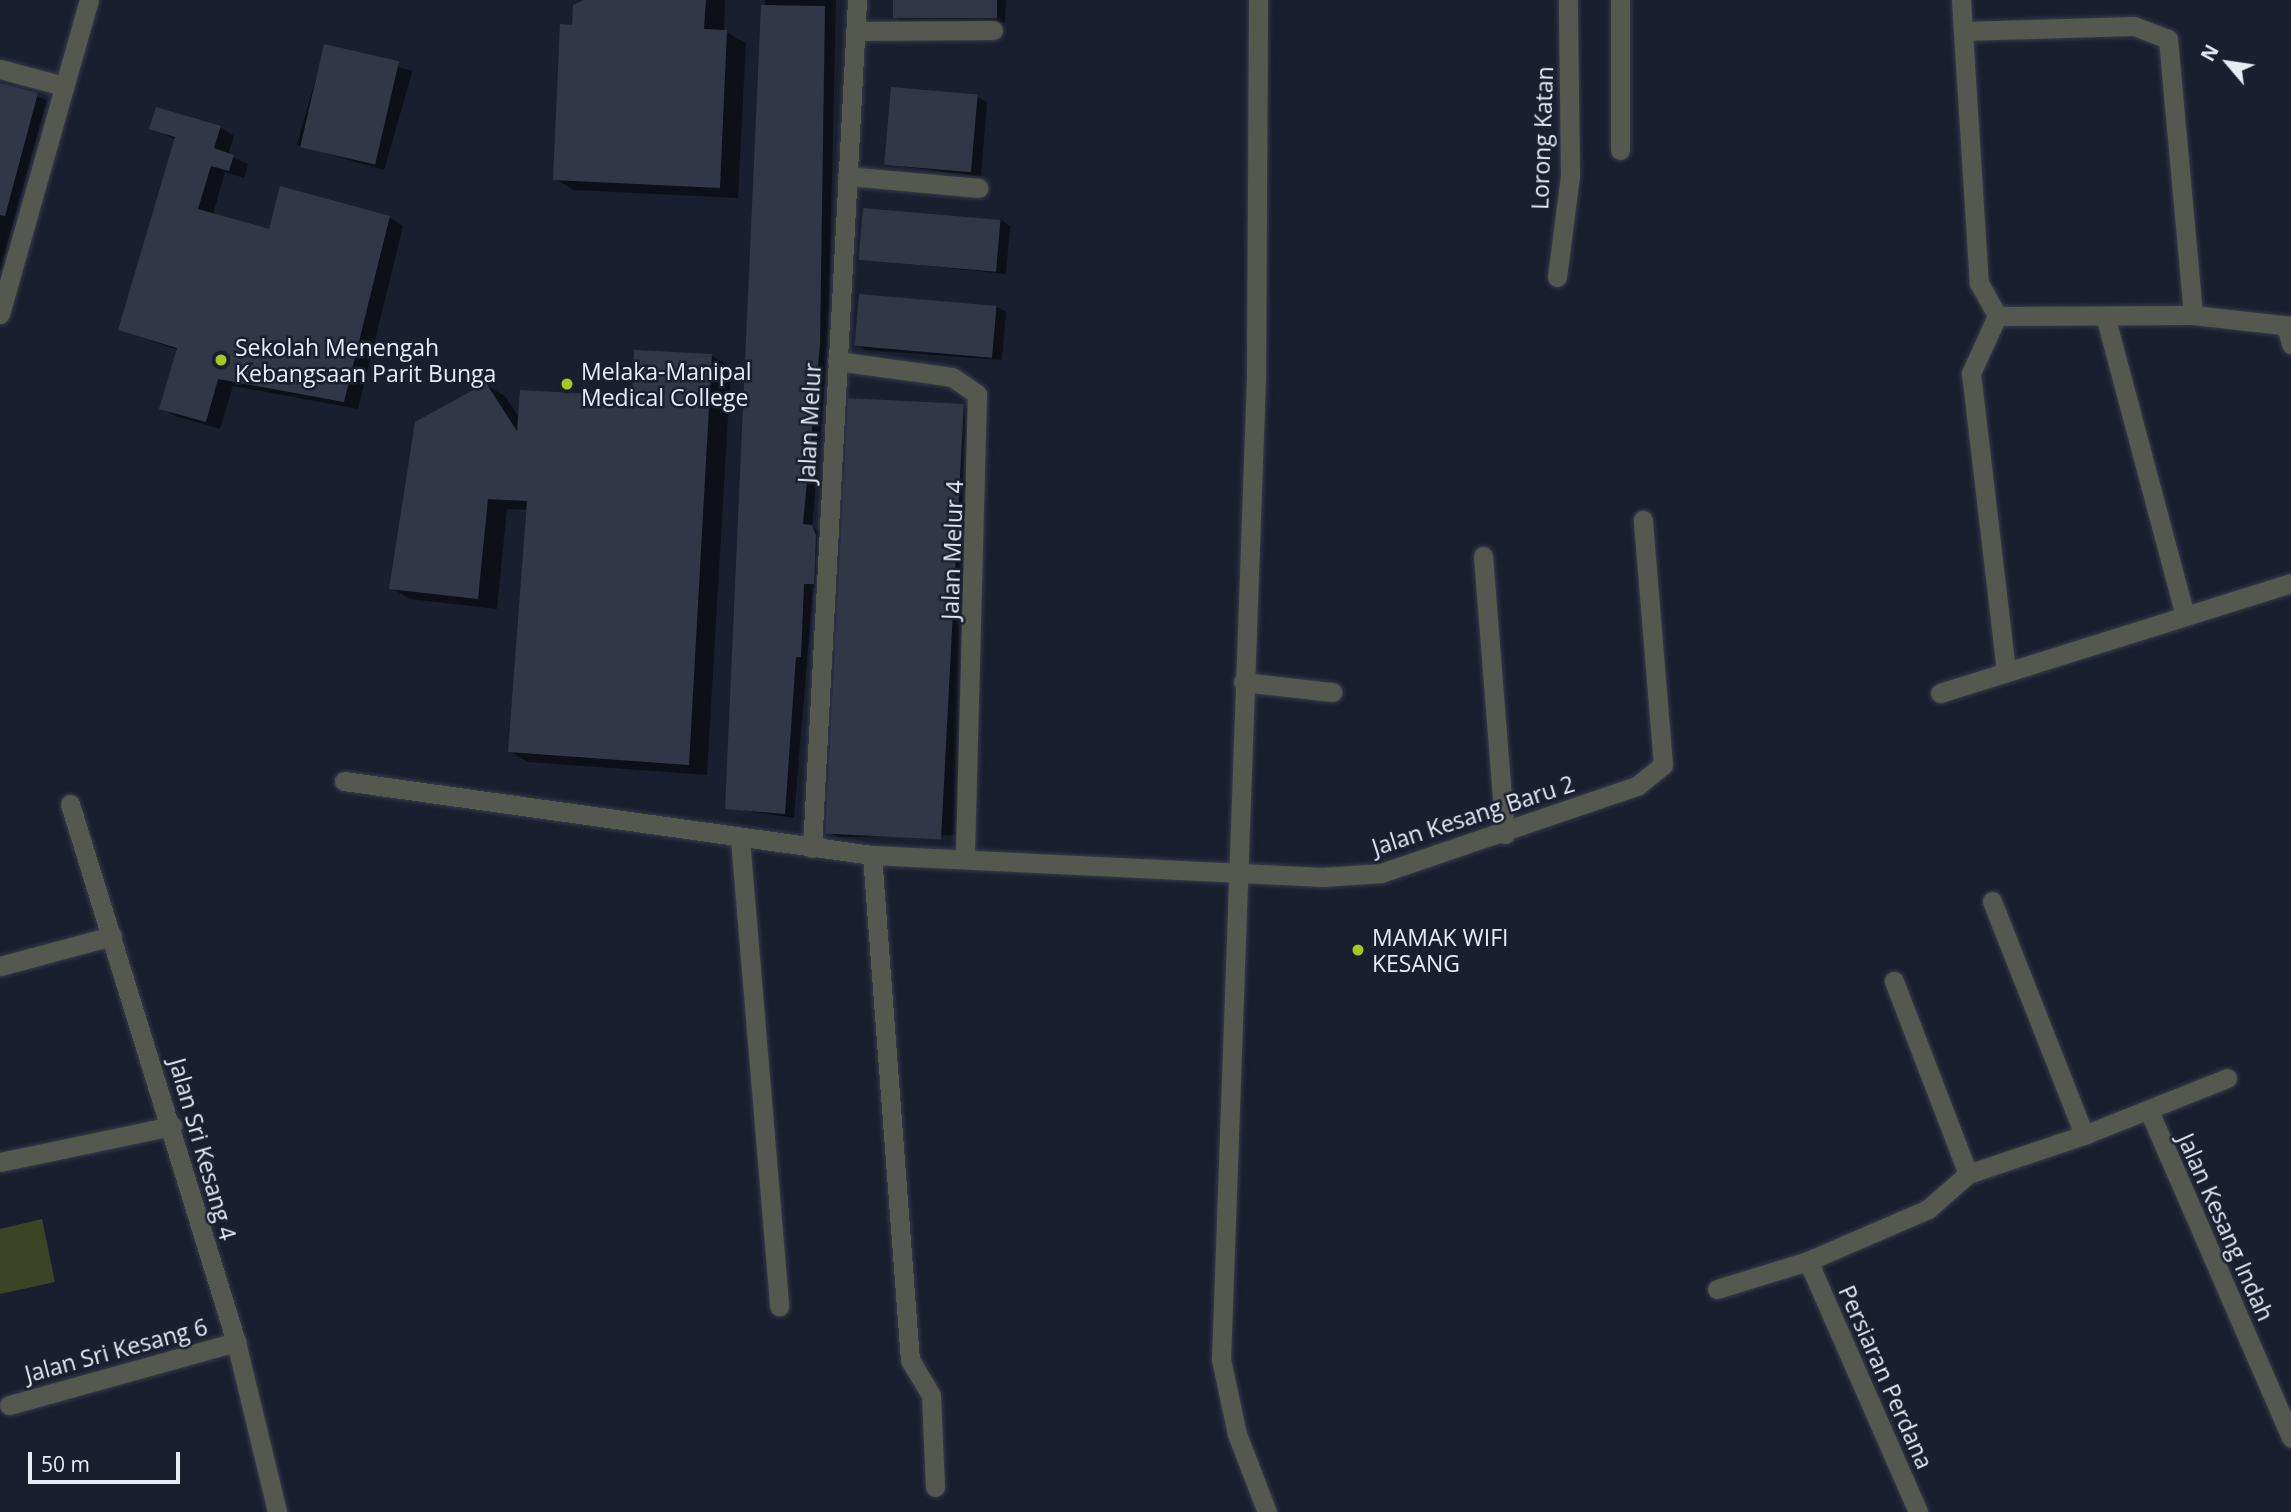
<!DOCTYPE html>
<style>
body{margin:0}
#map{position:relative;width:2291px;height:1512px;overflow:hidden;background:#1a1f2f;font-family:"Open Sans",sans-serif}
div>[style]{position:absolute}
.green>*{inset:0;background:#3c4426}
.shadow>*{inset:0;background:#0007;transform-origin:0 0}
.building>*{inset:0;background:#323748;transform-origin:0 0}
.roads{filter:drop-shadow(0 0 2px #373c4b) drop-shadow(0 0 2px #373c4b)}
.minor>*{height:19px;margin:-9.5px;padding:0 9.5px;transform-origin:9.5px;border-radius:9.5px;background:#55584f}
.tertiary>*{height:19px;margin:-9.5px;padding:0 9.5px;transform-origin:9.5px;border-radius:9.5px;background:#55584f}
.dots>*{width:19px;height:19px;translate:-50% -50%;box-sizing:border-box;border:4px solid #1a1f2f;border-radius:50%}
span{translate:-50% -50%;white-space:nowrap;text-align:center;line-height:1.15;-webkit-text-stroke:5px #1a1f2f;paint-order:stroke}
.street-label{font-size:23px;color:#e7ebf6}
.poi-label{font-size:23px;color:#e7ebf6}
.left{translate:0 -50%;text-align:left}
.north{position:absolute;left:2193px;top:28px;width:70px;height:70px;-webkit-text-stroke:5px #1a1f2f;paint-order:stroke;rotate:299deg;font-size:19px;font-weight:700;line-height:28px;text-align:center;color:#e7ebf6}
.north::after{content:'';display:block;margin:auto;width:24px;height:32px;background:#e7ebf6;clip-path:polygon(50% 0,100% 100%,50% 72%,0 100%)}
.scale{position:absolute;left:28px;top:1452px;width:152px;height:32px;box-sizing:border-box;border:4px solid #e7ebf6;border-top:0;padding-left:9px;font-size:21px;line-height:24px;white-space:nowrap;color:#e7ebf6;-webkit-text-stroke:5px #1a1f2f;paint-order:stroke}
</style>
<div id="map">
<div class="green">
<div style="clip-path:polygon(42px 1219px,55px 1282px,0 1294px,0 1229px)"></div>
</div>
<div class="shadow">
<div style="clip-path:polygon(586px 0,725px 0,724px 31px,746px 43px,738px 198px,574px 190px,555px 179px,574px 27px)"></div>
<div style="clip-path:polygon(765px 0,836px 0,828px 350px,812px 527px,821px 532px,822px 589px,813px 588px,794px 818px,727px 808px)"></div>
<div style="clip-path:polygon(894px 0,1006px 0,1005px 23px,903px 23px,894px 17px)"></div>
<div style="left:325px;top:46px;width:91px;height:103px;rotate:16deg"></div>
<div style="clip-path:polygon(0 85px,47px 100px,0 272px)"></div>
<div style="clip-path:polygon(978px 97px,987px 102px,981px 177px,886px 164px)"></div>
<div style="clip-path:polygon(220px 127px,234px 136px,228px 155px,248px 164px,244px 178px,225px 172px,213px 215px,270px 231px,389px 217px,403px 226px,358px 409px,233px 386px,220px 429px,175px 416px,161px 408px,178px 350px,120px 330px,176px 140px,152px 128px)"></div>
<div style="clip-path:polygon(1001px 220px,1010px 226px,1006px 274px,860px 259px)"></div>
<div style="clip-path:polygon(861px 296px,997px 307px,1006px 312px,1002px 360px,866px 350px,857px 345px)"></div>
<div style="clip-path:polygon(712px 356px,731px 367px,707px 775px,528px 762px,509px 751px,528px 510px,507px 509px,497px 609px,410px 599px,391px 588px,486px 385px,505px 396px,520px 419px,633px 398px)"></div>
<div style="clip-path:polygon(964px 407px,973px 412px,962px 835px,838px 837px,829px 832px)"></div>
</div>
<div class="building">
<div style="clip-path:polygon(584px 0,706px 0,704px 29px,727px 30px,720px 188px,553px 180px,560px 24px,572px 25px,573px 5px)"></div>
<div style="left:893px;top:0;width:104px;height:18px"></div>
<div style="clip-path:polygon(761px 5px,825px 6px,820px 344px,803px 524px,812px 525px,816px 535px,814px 584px,804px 584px,801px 657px,796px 657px,785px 814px,725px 809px)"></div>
<div style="left:324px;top:44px;width:77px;height:106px;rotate:13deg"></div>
<div style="clip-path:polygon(0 83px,38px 93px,5px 216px,0 215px)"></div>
<div style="left:891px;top:87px;width:87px;height:78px;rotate:5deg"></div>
<div style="clip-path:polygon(156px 107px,221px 126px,214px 148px,234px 155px,229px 171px,211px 166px,198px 209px,269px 229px,280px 186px,390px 216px,344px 402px,218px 379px,206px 422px,159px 409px,177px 348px,118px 330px,175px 137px,149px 129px)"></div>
<div style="left:863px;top:208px;width:138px;height:52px;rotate:5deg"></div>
<div style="left:859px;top:294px;width:138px;height:52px;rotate:5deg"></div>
<div style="clip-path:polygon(634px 350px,712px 354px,689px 765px,508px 752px,527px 501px,488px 499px,478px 599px,389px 589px,415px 422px,486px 383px,517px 431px,520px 390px,632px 396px)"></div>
<div style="left:848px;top:398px;width:116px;height:436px;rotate:3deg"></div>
</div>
<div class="roads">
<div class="minor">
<div style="left:1620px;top:0;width:150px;rotate:90deg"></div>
<div style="left:1961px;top:0;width:284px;rotate:86.4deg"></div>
<div style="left:1979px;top:283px;width:38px;rotate:61deg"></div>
<div style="left:1997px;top:316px;width:196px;rotate:-0.3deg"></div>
<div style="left:2193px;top:315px;width:99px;rotate:6.4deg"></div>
<div style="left:855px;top:31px;width:138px;rotate:-0.4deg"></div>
<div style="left:1963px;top:31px;width:171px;rotate:-1.7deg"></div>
<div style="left:2134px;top:26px;width:36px;rotate:21deg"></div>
<div style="left:2168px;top:39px;width:277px;rotate:84.8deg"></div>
<div style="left:0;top:69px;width:66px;rotate:14.9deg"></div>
<div style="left:847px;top:176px;width:132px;rotate:5.2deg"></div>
<div style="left:1557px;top:277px;width:102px;rotate:-82.7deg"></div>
<div style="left:1570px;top:176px;width:176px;rotate:-90.7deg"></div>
<div style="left:0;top:314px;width:326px;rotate:-74.2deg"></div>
<div style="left:1997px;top:316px;width:63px;rotate:114.5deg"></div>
<div style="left:1971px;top:373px;width:300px;rotate:83.3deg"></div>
<div style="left:2106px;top:319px;width:304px;rotate:75.1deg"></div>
<div style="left:2286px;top:326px;width:19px;rotate:74deg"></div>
<div style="left:837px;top:361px;width:116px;rotate:7.9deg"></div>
<div style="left:952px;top:377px;width:30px;rotate:34deg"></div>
<div style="left:977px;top:394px;width:462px;rotate:91.5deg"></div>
<div style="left:1483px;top:556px;width:279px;rotate:85.5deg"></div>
<div style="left:1243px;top:682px;width:90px;rotate:6.4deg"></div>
<div style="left:1940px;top:693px;width:368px;rotate:-17.4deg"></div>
<div style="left:344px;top:781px;width:533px;rotate:7.98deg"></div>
<div style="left:872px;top:855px;width:452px;rotate:2.8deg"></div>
<div style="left:1323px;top:877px;width:58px;rotate:-3.9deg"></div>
<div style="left:1381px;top:873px;width:270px;rotate:-18.8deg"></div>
<div style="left:1637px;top:786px;width:33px;rotate:-39deg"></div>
<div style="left:1663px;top:765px;width:246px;rotate:-94.7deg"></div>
<div style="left:70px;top:804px;width:563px;rotate:72.85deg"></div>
<div style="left:236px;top:1342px;width:175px;rotate:76.4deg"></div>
<div style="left:740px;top:839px;width:469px;rotate:85.2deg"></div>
<div style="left:812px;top:848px;width:849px;rotate:-86.96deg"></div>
<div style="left:872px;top:855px;width:506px;rotate:85.7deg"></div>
<div style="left:910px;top:1360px;width:41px;rotate:59deg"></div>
<div style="left:931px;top:1395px;width:92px;rotate:87.5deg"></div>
<div style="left:1992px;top:901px;width:251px;rotate:68.5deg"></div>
<div style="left:2084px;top:1135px;width:154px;rotate:-21.7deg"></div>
<div style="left:0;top:966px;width:116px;rotate:-15deg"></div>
<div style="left:2150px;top:1113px;width:354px;rotate:66.5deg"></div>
<div style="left:0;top:1162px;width:176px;rotate:-11.8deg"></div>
<div style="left:1968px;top:1174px;width:122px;rotate:-18.6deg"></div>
<div style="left:1808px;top:1261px;width:274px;rotate:66.3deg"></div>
<div style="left:1717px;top:1289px;width:95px;rotate:-17.1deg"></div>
<div style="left:1808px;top:1261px;width:131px;rotate:-23.4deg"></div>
<div style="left:1928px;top:1209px;width:53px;rotate:-41.2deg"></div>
<div style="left:1968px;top:1174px;width:207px;rotate:-111deg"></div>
<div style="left:9px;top:1405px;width:236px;rotate:-15.5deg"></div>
</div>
<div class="tertiary">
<div style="left:1258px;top:0;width:378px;rotate:90.3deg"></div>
<div style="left:1256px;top:378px;width:982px;rotate:92.04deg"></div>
<div style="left:1221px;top:1359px;width:77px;rotate:78deg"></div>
<div style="left:1237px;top:1434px;width:84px;rotate:69deg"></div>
</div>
</div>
<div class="dots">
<div style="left:221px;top:360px;background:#a6c820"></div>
<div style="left:567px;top:384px;background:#a6c820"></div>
<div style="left:1358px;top:950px;background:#a6c820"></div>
</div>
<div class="street-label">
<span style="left:1542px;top:138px;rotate:-88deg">Lorong Katan</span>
<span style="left:809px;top:423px;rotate:-87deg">Jalan Melur</span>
<span style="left:952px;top:550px;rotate:-88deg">Jalan Melur 4</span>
<span style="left:1473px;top:815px;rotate:-18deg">Jalan Kesang Baru 2</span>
<span style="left:203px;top:1149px;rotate:74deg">Jalan Sri Kesang 4</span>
<span style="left:2226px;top:1227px;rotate:66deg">Jalan Kesang Indah</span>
<span style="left:116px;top:1350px;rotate:-15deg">Jalan Sri Kesang 6</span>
<span style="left:1886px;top:1377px;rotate:66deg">Persiaran Perdana</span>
</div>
<div class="poi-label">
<span class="left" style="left:235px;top:360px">Sekolah Menengah<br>Kebangsaan Parit Bunga</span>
<span class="left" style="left:581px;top:384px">Melaka-Manipal<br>Medical College</span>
<span class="left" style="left:1372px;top:950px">MAMAK WIFI<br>KESANG</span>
</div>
<div class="north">N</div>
<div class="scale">50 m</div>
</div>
